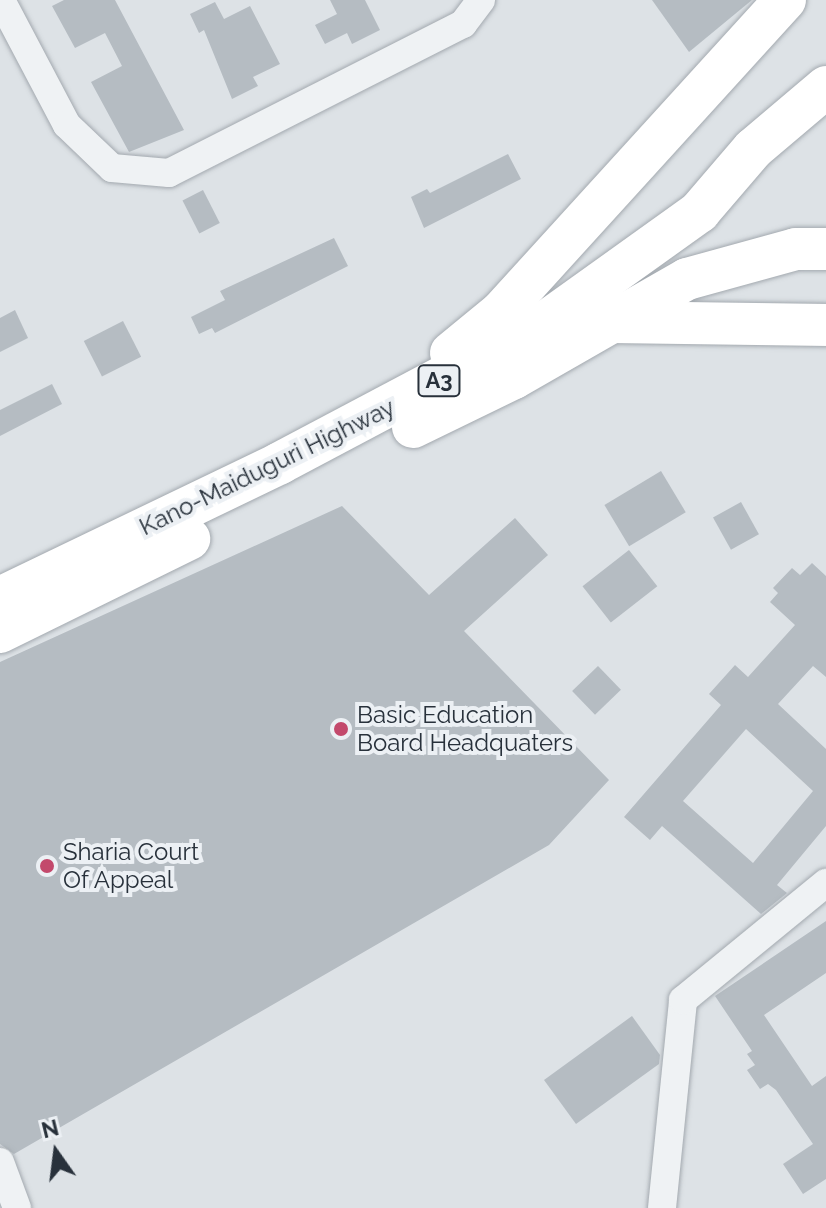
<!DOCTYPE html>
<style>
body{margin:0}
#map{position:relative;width:826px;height:1208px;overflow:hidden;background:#dde2e6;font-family:Raleway,sans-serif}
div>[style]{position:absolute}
.building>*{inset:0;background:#b5bcc2;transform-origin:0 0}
.roads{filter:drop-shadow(0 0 2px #a3a9af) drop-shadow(0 0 2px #a3a9af)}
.minor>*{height:28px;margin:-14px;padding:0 14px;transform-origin:14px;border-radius:14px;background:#eff2f4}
.highway>*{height:42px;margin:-21px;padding:0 21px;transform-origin:21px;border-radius:21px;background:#fff}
.dots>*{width:22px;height:22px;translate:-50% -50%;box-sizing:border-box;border:4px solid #ecf0f4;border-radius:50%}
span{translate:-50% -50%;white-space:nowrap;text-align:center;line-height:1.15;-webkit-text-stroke:8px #ecf0f4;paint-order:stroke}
.shield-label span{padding:2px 6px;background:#ecf0f4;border:2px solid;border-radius:6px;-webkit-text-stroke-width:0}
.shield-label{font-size:22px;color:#28313b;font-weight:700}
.street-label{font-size:24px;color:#28313b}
.poi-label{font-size:24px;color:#28313b}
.left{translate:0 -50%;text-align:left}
.north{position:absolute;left:16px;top:1112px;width:80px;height:80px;-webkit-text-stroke:6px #ecf0f4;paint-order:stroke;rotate:346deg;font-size:22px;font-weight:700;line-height:32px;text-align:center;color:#28313b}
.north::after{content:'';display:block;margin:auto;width:28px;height:36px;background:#28313b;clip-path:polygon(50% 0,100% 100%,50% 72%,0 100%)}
</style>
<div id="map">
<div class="building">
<div style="clip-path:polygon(64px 0,115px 0,184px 130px,129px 152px,91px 82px,122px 66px,105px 33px,75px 48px,52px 6px)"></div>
<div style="clip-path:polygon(330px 0,365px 0,380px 30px,352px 44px,347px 33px,325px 44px,315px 25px,337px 14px)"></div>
<div style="clip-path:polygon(652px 0,752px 0,689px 52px)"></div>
<div style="clip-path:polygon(215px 2px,224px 19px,250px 6px,280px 64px,253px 77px,258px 86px,232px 99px,204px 30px,199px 33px,190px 14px)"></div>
<div style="clip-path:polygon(508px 154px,521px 179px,424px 228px,411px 197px,427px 189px,430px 193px)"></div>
<div style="left:203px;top:190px;width:37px;height:23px;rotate:63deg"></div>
<div style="clip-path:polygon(334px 238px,348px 266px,215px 333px,212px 328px,199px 334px,191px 317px,225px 300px,220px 291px)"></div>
<div style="clip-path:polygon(15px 310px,28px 338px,0 352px,0 318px)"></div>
<div style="left:123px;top:321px;width:40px;height:44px;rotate:63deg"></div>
<div style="clip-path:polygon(52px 384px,62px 404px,0 436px,0 410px)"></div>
<div style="left:661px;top:471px;width:48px;height:66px;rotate:59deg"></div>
<div style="left:741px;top:502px;width:37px;height:32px;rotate:61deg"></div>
<div style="clip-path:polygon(342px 506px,429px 595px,515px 518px,548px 555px,464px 631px,609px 780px,549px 845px,14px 1154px,0 1144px,0 662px)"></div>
<div style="left:629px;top:550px;width:46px;height:59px;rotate:52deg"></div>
<div style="clip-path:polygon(evenodd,812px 563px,826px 576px,826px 677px,813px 666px,778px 704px,826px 749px,826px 826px,777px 885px,787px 893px,761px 914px,662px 826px,650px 840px,624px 817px,721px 705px,709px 694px,735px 665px,748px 677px,795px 625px,770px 602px,778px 593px,773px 588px,792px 568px,800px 575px,812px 563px,746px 729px,813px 791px,753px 863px,683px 801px,746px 729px)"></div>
<div style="left:598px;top:666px;width:33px;height:36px;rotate:46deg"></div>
<div style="clip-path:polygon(826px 921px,826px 973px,764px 1015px,812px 1086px,826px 1076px,826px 1179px,803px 1194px,783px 1164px,813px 1144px,776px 1090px,768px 1084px,760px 1089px,747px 1070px,755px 1065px,747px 1054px,752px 1051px,715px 996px)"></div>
<div style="clip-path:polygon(632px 1016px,660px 1055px,659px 1064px,576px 1124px,544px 1080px)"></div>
</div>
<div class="roads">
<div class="minor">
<div style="left:1px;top:0;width:141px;rotate:62.2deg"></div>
<div style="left:67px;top:125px;width:62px;rotate:43.7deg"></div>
<div style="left:112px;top:168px;width:57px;rotate:5deg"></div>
<div style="left:169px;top:173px;width:330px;rotate:-26.9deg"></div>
<div style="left:463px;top:24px;width:30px;rotate:-53deg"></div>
<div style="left:0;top:1162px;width:49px;rotate:69.7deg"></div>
<div style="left:662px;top:1208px;width:209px;rotate:-84.2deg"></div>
<div style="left:683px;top:1000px;width:185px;rotate:-39.3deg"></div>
</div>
<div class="highway">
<div style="left:614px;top:322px;width:212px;rotate:0.8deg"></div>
<div style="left:451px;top:353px;width:65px;rotate:-39.4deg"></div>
<div style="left:501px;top:312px;width:422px;rotate:-47.7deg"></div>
<div style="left:413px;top:427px;width:112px;rotate:-25.9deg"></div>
<div style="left:514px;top:378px;width:199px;rotate:-29.8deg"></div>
<div style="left:687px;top:279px;width:113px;rotate:-15.4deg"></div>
<div style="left:796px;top:249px;width:30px"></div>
<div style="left:0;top:598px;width:311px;rotate:-25.7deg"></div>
<div style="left:280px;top:463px;width:299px;rotate:-27.9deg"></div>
<div style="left:544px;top:323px;width:191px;rotate:-35.6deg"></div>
<div style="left:699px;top:212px;width:83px;rotate:-49.4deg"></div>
<div style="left:753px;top:149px;width:96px;rotate:-40.3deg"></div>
<div style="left:0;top:632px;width:211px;rotate:-26.2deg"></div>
</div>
</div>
<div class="dots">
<div style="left:341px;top:729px;background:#c3496c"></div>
<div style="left:47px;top:866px;background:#c3496c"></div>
</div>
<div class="shield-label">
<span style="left:439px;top:381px">A3</span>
</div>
<div class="street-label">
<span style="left:267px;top:467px;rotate:-26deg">Kano-Maiduguri Highway</span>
</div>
<div class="poi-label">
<span class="left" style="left:357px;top:729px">Basic Education<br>Board Headquaters</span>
<span class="left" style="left:63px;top:866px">Sharia Court<br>Of Appeal</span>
</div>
<div class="north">N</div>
</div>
